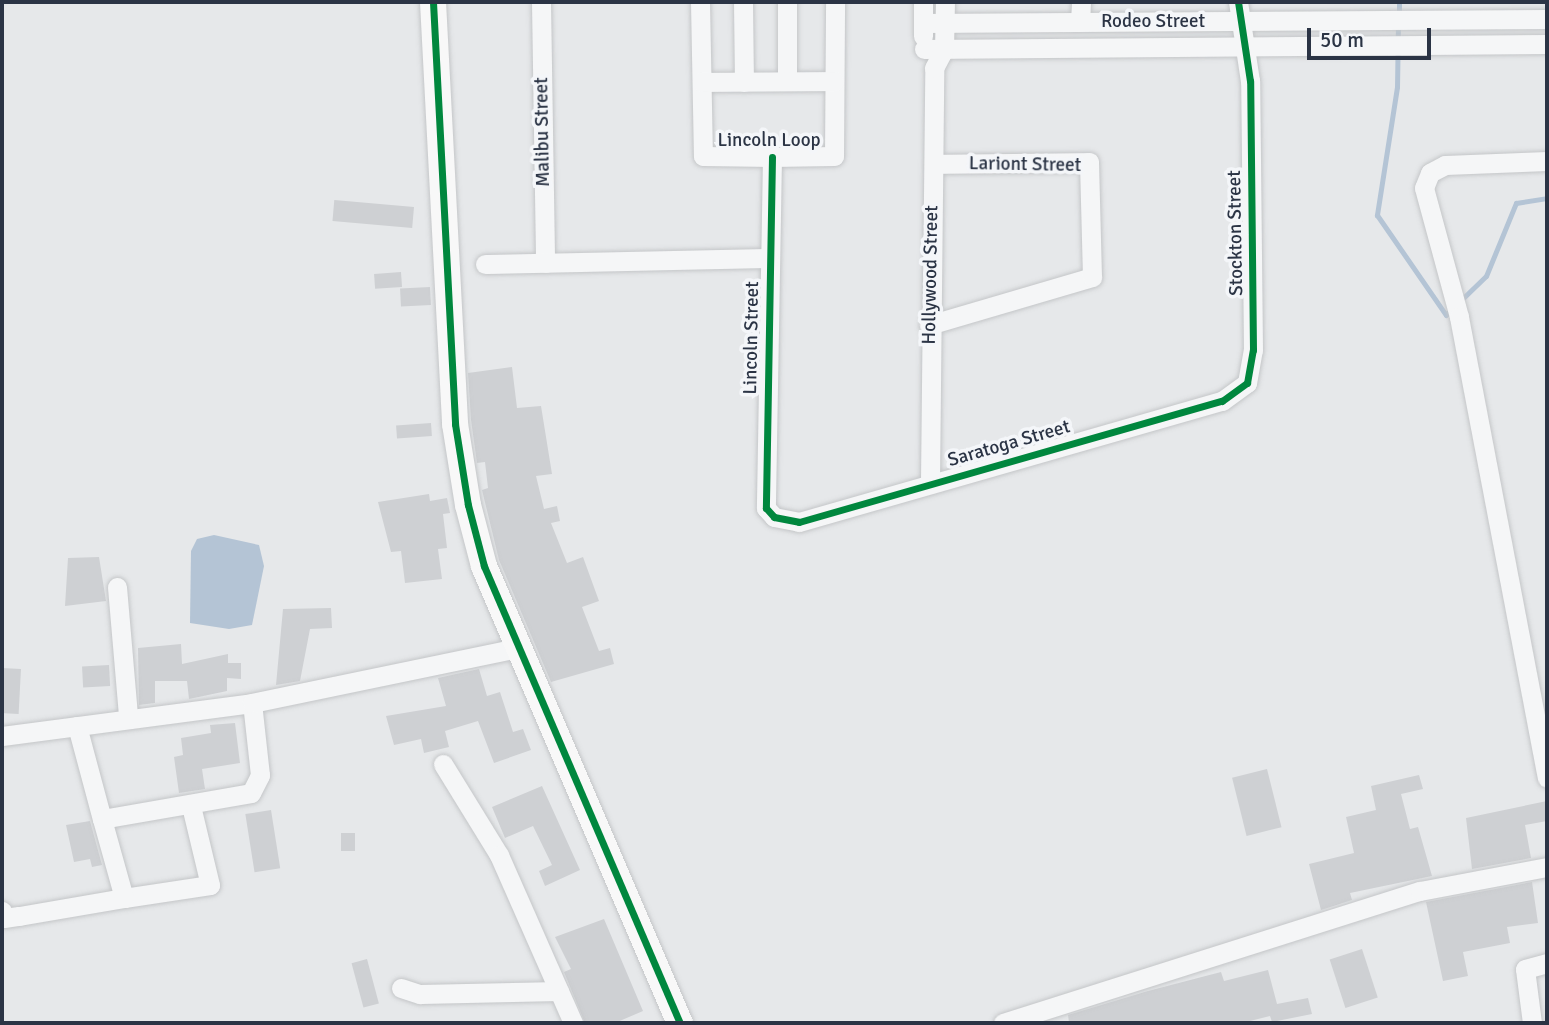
<!DOCTYPE html>
<style>
body{margin:0}
#map{position:relative;width:1549px;height:1025px;overflow:hidden;background:#e6e8ea;font-family:Signika,sans-serif}
div>[style]{position:absolute}
.water>*{inset:0;background:#b4c4d5}
.stream>*{height:5px;margin:-2.5px;padding:0 2.5px;transform-origin:2.5px;border-radius:2.5px;background:#b4c4d5}
.building>*{inset:0;background:#ced0d3;transform-origin:0 0}
.roads{filter:drop-shadow(0 0 2px #c4c6c8) drop-shadow(0 0 2px #c4c6c8)}
.street>*{height:19px;margin:-9.5px;padding:0 9.5px;transform-origin:9.5px;border-radius:9.5px;background:#f5f6f7}
.secondary>*{height:26px;margin:-13px;padding:0 13px;transform-origin:13px;border-radius:13px;background:#f8f8f8}
.cycleway>*{height:7px;margin:-3.5px;padding:0 3.5px;transform-origin:3.5px;border-radius:3.5px;background:#00873e}
span{translate:-50% -50%;white-space:nowrap;text-align:center;line-height:1.15;-webkit-text-stroke:7px #f4f6f9;paint-order:stroke}
.street-label{font-size:19px;color:#2b3445}
.frame{position:absolute;inset:0;border:4px solid #2b3445;pointer-events:none}
.scale{position:absolute;left:1307px;top:28px;width:124px;height:32px;box-sizing:border-box;border:4px solid #2b3445;border-top:0;padding-left:9px;font-size:21px;line-height:24px;white-space:nowrap;color:#2b3445;-webkit-text-stroke:5px #f4f6f9;paint-order:stroke}
</style>
<div id="map">
<div class="water">
<div style="clip-path:polygon(214px 535px,259px 545px,264px 566px,252px 625px,229px 629px,190px 623px,191px 551px,197px 539px)"></div>
</div>
<div class="stream">
<div style="left:1399px;top:14px;width:12px;rotate:-90deg"></div>
<div style="left:1398px;top:24px;width:63px;rotate:90.9deg"></div>
<div style="left:1397px;top:87px;width:130px;rotate:98.9deg"></div>
<div style="left:1377px;top:215px;width:121px;rotate:55.4deg"></div>
<div style="left:1446px;top:315px;width:8px;rotate:-45deg"></div>
<div style="left:1459px;top:302px;width:37px;rotate:-44deg"></div>
<div style="left:1486px;top:276px;width:79px;rotate:-67.7deg"></div>
<div style="left:1516px;top:203px;width:31px;rotate:-9deg"></div>
</div>
<div class="building">
<div style="left:414px;top:207px;width:21px;height:80px;rotate:95deg"></div>
<div style="left:401px;top:272px;width:15px;height:27px;rotate:86deg"></div>
<div style="left:430px;top:287px;width:18px;height:30px;rotate:87deg"></div>
<div style="clip-path:polygon(512px 367px,517px 408px,541px 406px,552px 474px,536px 476px,544px 509px,557px 506px,560px 521px,551px 523px,567px 563px,583px 557px,599px 601px,582px 607px,599px 651px,610px 648px,614px 664px,551px 682px,499px 560px,482px 490px,488px 488px,485px 462px,477px 463px,471px 420px,468px 373px)"></div>
<div style="left:431px;top:423px;width:13px;height:35px;rotate:86deg"></div>
<div style="clip-path:polygon(429px 494px,430px 501px,447px 498px,450px 513px,443px 514px,447px 548px,438px 549px,442px 579px,405px 583px,401px 551px,391px 552px,378px 502px)"></div>
<div style="clip-path:polygon(99px 557px,106px 601px,65px 606px,68px 558px)"></div>
<div style="clip-path:polygon(331px 608px,332px 628px,310px 629px,300px 681px,276px 685px,283px 609px)"></div>
<div style="clip-path:polygon(181px 644px,182px 664px,228px 654px,228px 663px,241px 663px,241px 679px,227px 678px,227px 691px,189px 699px,187px 681px,155px 681px,155px 703px,139px 705px,138px 648px)"></div>
<div style="left:109px;top:665px;width:21px;height:27px;rotate:87deg"></div>
<div style="left:2px;top:668px;width:19px;height:45px;rotate:3deg"></div>
<div style="clip-path:polygon(479px 669px,487px 696px,500px 692px,513px 732px,523px 729px,531px 750px,494px 763px,478px 721px,445px 731px,449px 747px,424px 753px,421px 739px,394px 745px,386px 716px,446px 706px,438px 678px)"></div>
<div style="clip-path:polygon(235px 723px,240px 763px,202px 769px,205px 789px,179px 793px,174px 757px,183px 755px,181px 738px,211px 733px,210px 725px)"></div>
<div style="left:1267px;top:769px;width:60px;height:36px;rotate:76deg"></div>
<div style="clip-path:polygon(1419px 775px,1423px 789px,1401px 794px,1410px 829px,1418px 827px,1432px 876px,1350px 893px,1352px 900px,1321px 910px,1309px 864px,1354px 853px,1346px 817px,1376px 810px,1371px 786px)"></div>
<div style="clip-path:polygon(542px 786px,580px 870px,545px 886px,539px 871px,552px 865px,533px 826px,505px 838px,492px 807px)"></div>
<div style="clip-path:polygon(1547px 801px,1547px 821px,1525px 825px,1531px 858px,1472px 869px,1466px 818px)"></div>
<div style="left:271px;top:810px;width:59px;height:26px;rotate:81deg"></div>
<div style="clip-path:polygon(90px 821px,102px 865px,92px 867px,90px 859px,74px 862px,66px 825px)"></div>
<div style="left:341px;top:833px;width:14px;height:18px"></div>
<div style="clip-path:polygon(1532px 882px,1538px 923px,1507px 927px,1510px 943px,1463px 952px,1468px 976px,1443px 981px,1426px 902px)"></div>
<div style="clip-path:polygon(604px 919px,643px 1011px,615px 1023px,585px 1023px,564px 972px,571px 969px,555px 937px)"></div>
<div style="left:1362px;top:949px;width:51px;height:34px;rotate:72deg"></div>
<div style="left:367px;top:959px;width:46px;height:16px;rotate:75deg"></div>
<div style="clip-path:polygon(1268px 970px,1277px 1004px,1308px 998px,1312px 1014px,1272px 1022px,1270px 1016px,1242px 1023px,1069px 1023px,1068px 1015px,1148px 991px,1221px 972px,1224px 981px)"></div>
</div>
<div class="roads">
<div class="street">
<div style="left:541px;top:2px;width:261px;rotate:89.1deg"></div>
<div style="left:700px;top:2px;width:154px;rotate:88.9deg"></div>
<div style="left:703px;top:156px;width:69px;rotate:0.8deg"></div>
<div style="left:772px;top:157px;width:62px;rotate:-0.9deg"></div>
<div style="left:834px;top:156px;width:154px;rotate:-89.6deg"></div>
<div style="left:743px;top:2px;width:80px;rotate:89.3deg"></div>
<div style="left:923px;top:2px;width:34px;rotate:90deg"></div>
<div style="left:1080px;top:22px;width:20px;rotate:-87deg"></div>
<div style="left:923px;top:23px;width:624px;rotate:-0.37deg"></div>
<div style="left:924px;top:49px;width:623px;rotate:-0.46deg"></div>
<div style="left:787px;top:81px;width:79px;rotate:-90deg"></div>
<div style="left:702px;top:82px;width:132px;rotate:-0.4deg"></div>
<div style="left:772px;top:157px;width:351px;rotate:91deg"></div>
<div style="left:766px;top:508px;width:12px;rotate:48deg"></div>
<div style="left:774px;top:517px;width:25px;rotate:11deg"></div>
<div style="left:799px;top:522px;width:440px;rotate:-16deg"></div>
<div style="left:1222px;top:401px;width:31px;rotate:-36deg"></div>
<div style="left:1247px;top:383px;width:34px;rotate:-80deg"></div>
<div style="left:1253px;top:350px;width:269px;rotate:-90.6deg"></div>
<div style="left:1250px;top:81px;width:80px;rotate:-98.6deg"></div>
<div style="left:1547px;top:161px;width:102px;rotate:177.8deg"></div>
<div style="left:1445px;top:165px;width:17px;rotate:152deg"></div>
<div style="left:1430px;top:173px;width:16px;rotate:112deg"></div>
<div style="left:1424px;top:188px;width:134px;rotate:74.8deg"></div>
<div style="left:1459px;top:317px;width:469px;rotate:79.2deg"></div>
<div style="left:485px;top:264px;width:284px;rotate:-1.2deg"></div>
<div style="left:929px;top:325px;width:170px;rotate:-16.4deg"></div>
<div style="left:1092px;top:277px;width:115px;rotate:-91.5deg"></div>
<div style="left:1089px;top:162px;width:155px;rotate:179.3deg"></div>
<div style="left:930px;top:482px;width:414px;rotate:-89.4deg"></div>
<div style="left:934px;top:68px;width:21px;rotate:-62deg"></div>
<div style="left:944px;top:49px;width:47px;rotate:-88.8deg"></div>
<div style="left:117px;top:587px;width:129px;rotate:85.1deg"></div>
<div style="left:77px;top:726px;width:96px;rotate:75deg"></div>
<div style="left:102px;top:819px;width:151px;rotate:-9.9deg"></div>
<div style="left:251px;top:793px;width:20px;rotate:-63deg"></div>
<div style="left:260px;top:775px;width:72px;rotate:-96.3deg"></div>
<div style="left:2px;top:736px;width:252px;rotate:-7.5deg"></div>
<div style="left:252px;top:703px;width:272px;rotate:-11.7deg"></div>
<div style="left:443px;top:764px;width:107px;rotate:58.4deg"></div>
<div style="left:499px;top:855px;width:184px;rotate:66.2deg"></div>
<div style="left:124px;top:898px;width:87px;rotate:-8.6deg"></div>
<div style="left:210px;top:885px;width:81px;rotate:-103.5deg"></div>
<div style="left:2px;top:911px;width:7px;rotate:74deg"></div>
<div style="left:4px;top:918px;width:15px;rotate:-8deg"></div>
<div style="left:19px;top:916px;width:107px;rotate:-9.7deg"></div>
<div style="left:124px;top:898px;width:82px;rotate:-105.6deg"></div>
<div style="left:401px;top:988px;width:20px;rotate:18deg"></div>
<div style="left:420px;top:994px;width:139px;rotate:-1.2deg"></div>
<div style="left:1003px;top:1023px;width:437px;rotate:-17.6deg"></div>
<div style="left:1420px;top:891px;width:129px;rotate:-10.7deg"></div>
<div style="left:1532px;top:1023px;width:54px;rotate:-97.4deg"></div>
<div style="left:1525px;top:969px;width:23px;rotate:-15deg"></div>
</div>
<div class="secondary">
<div style="left:433px;top:2px;width:423px;rotate:87deg"></div>
<div style="left:455px;top:424px;width:82px;rotate:80.9deg"></div>
<div style="left:468px;top:505px;width:63px;rotate:75.3deg"></div>
<div style="left:484px;top:566px;width:497px;rotate:66.8deg"></div>
</div>
</div>
<div class="cycleway">
<div style="left:433px;top:2px;width:423px;rotate:87deg"></div>
<div style="left:455px;top:424px;width:82px;rotate:80.9deg"></div>
<div style="left:468px;top:505px;width:63px;rotate:75.3deg"></div>
<div style="left:484px;top:566px;width:497px;rotate:66.8deg"></div>
<div style="left:772px;top:157px;width:351px;rotate:91deg"></div>
<div style="left:766px;top:508px;width:12px;rotate:48deg"></div>
<div style="left:774px;top:517px;width:25px;rotate:11deg"></div>
<div style="left:799px;top:522px;width:440px;rotate:-16deg"></div>
<div style="left:1222px;top:401px;width:31px;rotate:-36deg"></div>
<div style="left:1247px;top:383px;width:34px;rotate:-80deg"></div>
<div style="left:1253px;top:350px;width:269px;rotate:-90.6deg"></div>
<div style="left:1250px;top:81px;width:80px;rotate:-98.6deg"></div>
</div>
<div class="street-label">
<span style="left:1153px;top:22px">Rodeo Street</span>
<span style="left:543px;top:132px;rotate:-91deg">Malibu Street</span>
<span style="left:769px;top:141px">Lincoln Loop</span>
<span style="left:1025px;top:165px;rotate:1deg">Lariont Street</span>
<span style="left:1236px;top:233px;rotate:-91deg">Stockton Street</span>
<span style="left:931px;top:275px;rotate:-89deg">Hollywood Street</span>
<span style="left:752px;top:338px;rotate:-89deg">Lincoln Street</span>
<span style="left:1009px;top:444px;rotate:-16deg">Saratoga Street</span>
</div>
<div class="frame"></div>
<div class="scale">50 m</div>
</div>
